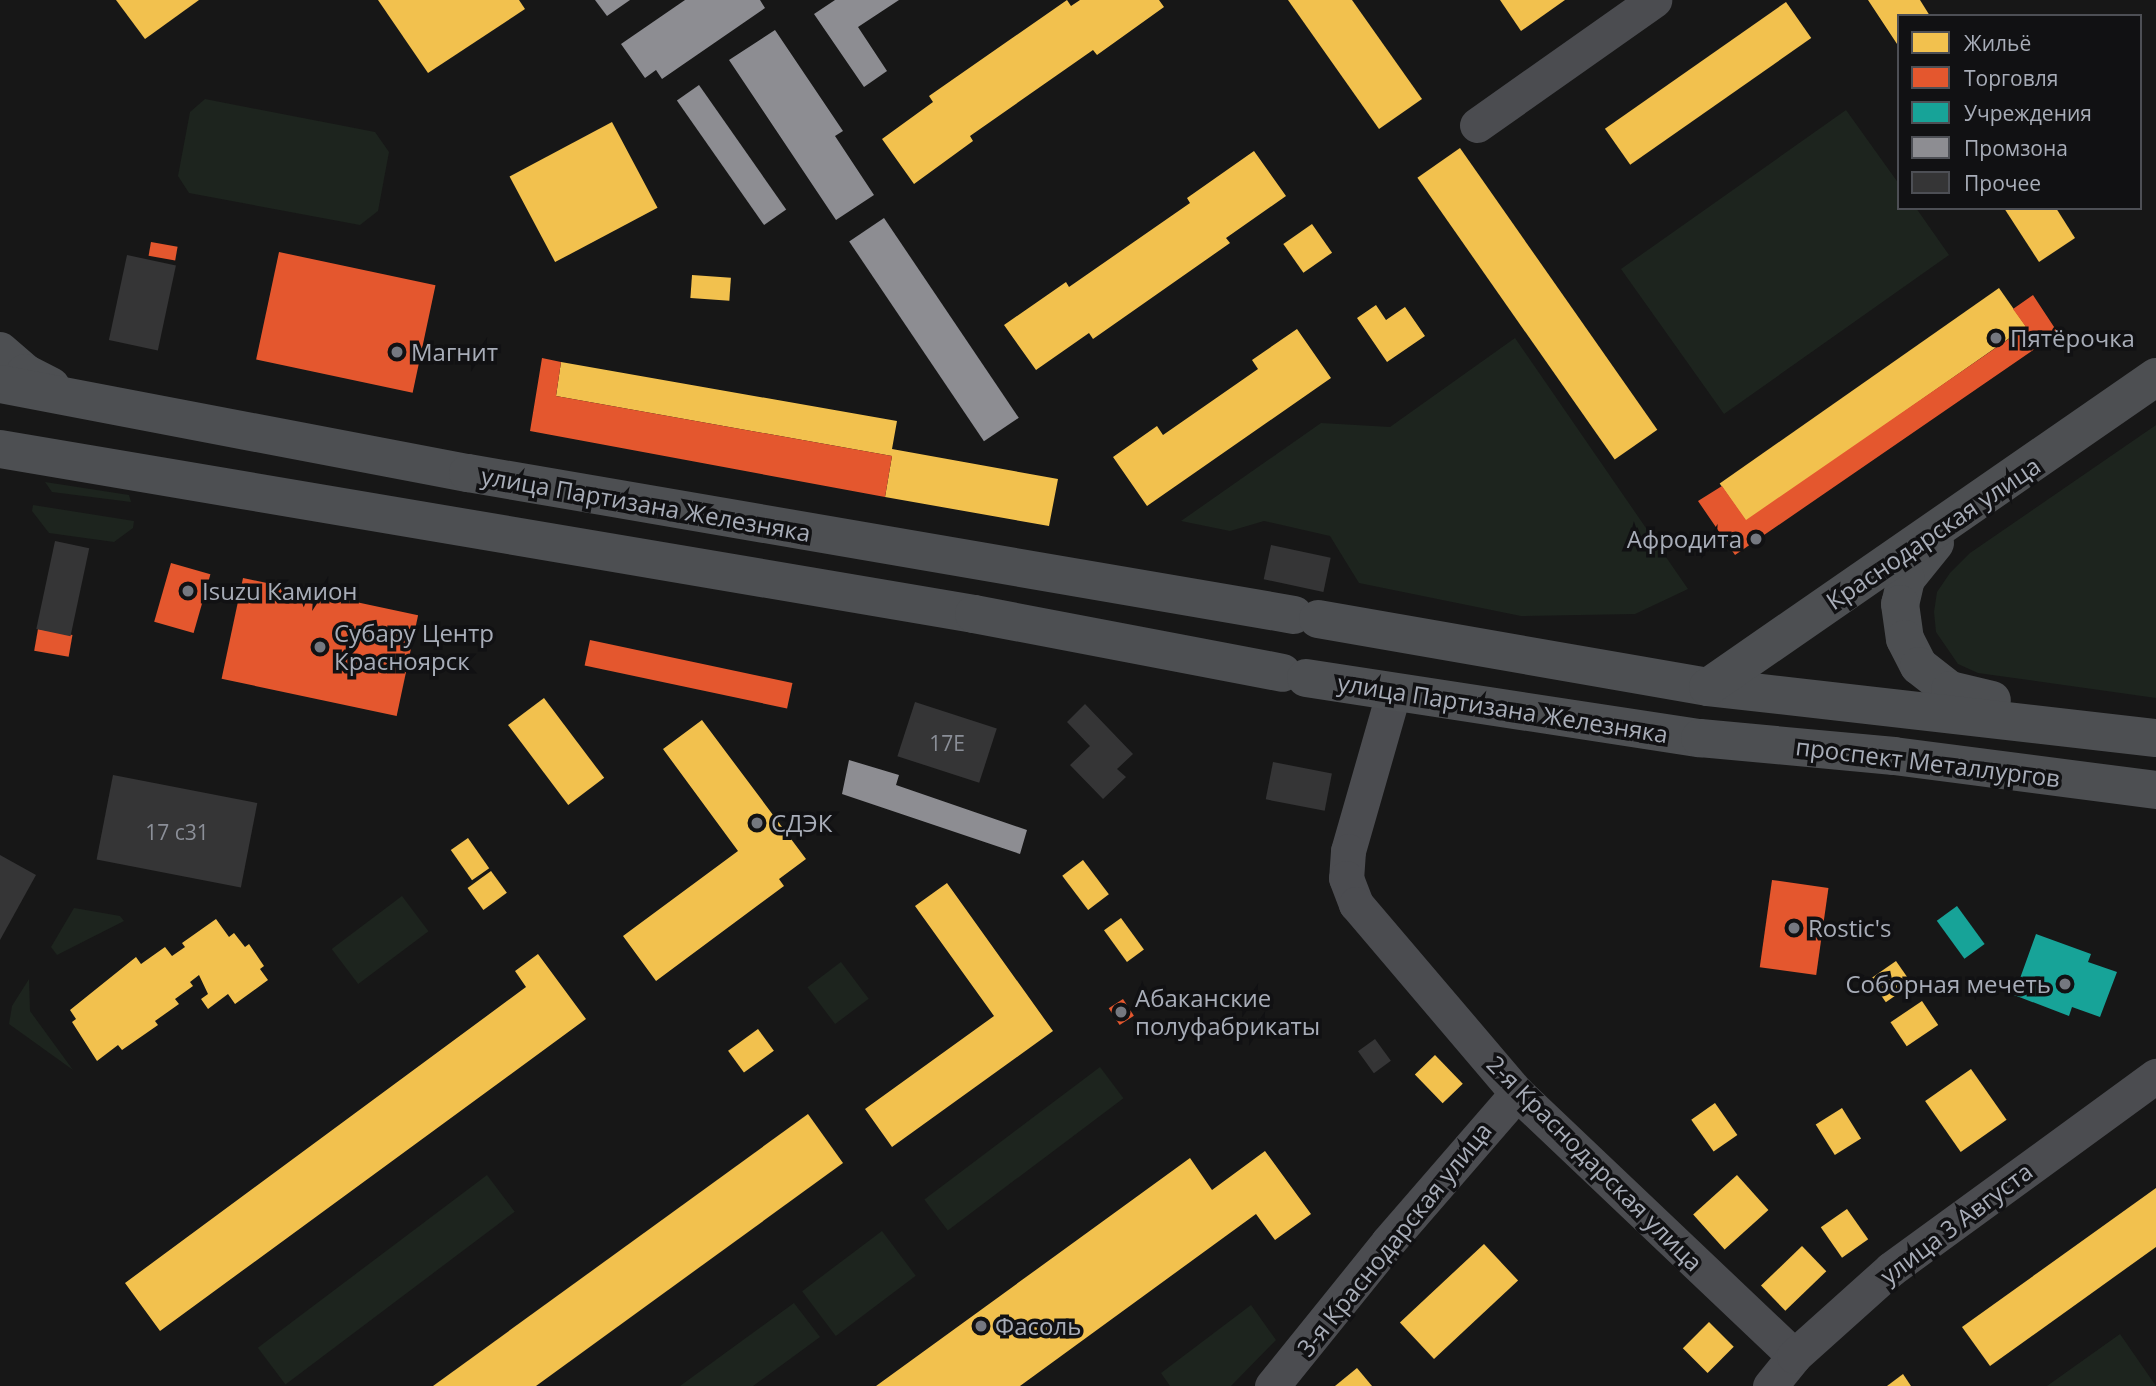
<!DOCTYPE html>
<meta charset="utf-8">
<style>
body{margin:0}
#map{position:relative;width:2156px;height:1386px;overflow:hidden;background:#171717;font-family:"Open Sans",sans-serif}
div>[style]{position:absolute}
.green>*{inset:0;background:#1d241e;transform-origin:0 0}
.homes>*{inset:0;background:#f2c14e;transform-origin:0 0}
.shops>*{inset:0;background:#e4572e;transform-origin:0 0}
.public>*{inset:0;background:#17a398;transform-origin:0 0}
.industry>*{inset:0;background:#8d8d92;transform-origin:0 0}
.building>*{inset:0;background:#353536;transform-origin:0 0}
.minor>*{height:35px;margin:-17.5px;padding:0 17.5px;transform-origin:17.5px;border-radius:17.5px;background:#4b4c50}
.major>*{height:38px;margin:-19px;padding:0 19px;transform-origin:19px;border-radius:19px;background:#4d4f52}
.dots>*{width:19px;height:19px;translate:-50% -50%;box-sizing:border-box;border:4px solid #111113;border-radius:50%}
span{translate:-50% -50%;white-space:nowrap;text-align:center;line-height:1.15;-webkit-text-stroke:7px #111113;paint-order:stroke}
.number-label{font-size:21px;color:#8b8f98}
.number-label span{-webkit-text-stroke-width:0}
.poi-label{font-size:24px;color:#a8adb8}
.left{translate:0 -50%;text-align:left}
.right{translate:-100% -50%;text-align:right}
.street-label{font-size:24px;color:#a8adb8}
.legend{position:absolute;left:1897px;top:14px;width:245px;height:196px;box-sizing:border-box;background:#111113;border:2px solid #4d4f55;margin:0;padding:9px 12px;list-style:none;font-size:21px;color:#a8adb8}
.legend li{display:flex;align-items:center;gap:14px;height:35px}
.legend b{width:35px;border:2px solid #4d4f55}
</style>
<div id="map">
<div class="green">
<div style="clip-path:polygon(205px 99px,375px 132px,389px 152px,378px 211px,360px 225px,189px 193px,178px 176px,190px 112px)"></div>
<div style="clip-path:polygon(1846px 110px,1899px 184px,1899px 208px,1916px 208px,1949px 255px,1724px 414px,1621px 269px)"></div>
<div style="clip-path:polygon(1515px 338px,1688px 589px,1635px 614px,1521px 616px,1359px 583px,1330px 536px,1264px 521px,1230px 531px,1181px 521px,1321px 423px,1390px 427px)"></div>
<div style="clip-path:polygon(2156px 425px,2156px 698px,1978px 673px,1958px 664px,1936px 632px,1934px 612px,1937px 592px,1950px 573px,1970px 553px)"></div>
<div style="clip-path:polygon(45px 482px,129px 495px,131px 502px,52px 492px)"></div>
<div style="clip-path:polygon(33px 505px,134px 521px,133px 528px,114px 542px,49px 533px,32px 511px)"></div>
<div style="left:402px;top:896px;width:44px;height:88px;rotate:53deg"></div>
<div style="clip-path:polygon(74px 908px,120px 916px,124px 921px,57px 955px,51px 947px)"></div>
<div style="left:841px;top:962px;width:46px;height:42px;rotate:53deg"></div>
<div style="clip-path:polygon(29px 979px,30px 1011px,73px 1070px,9px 1024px,12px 1006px)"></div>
<div style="left:1100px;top:1067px;width:39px;height:220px;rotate:53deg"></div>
<div style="left:487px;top:1175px;width:46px;height:287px;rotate:53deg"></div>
<div style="left:882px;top:1231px;width:56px;height:100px;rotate:53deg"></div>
<div style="clip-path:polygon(794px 1303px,820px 1337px,753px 1386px,680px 1386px)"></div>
<div style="clip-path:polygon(1251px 1305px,1276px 1340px,1231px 1386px,1170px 1386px,1161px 1373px)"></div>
<div style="clip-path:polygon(2120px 1334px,2156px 1386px,2047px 1386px)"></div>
</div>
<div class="homes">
<div style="clip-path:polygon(116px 0,199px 0,145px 39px)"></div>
<div style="clip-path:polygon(378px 0,519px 0,525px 9px,428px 73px)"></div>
<div style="clip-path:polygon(1067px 0,1071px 6px,1080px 0,1159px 0,1164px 7px,1097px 55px,1093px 50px,970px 136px,973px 141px,914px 184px,882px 139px,933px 102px,929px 96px)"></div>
<div style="clip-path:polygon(1288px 0,1352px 0,1422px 99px,1379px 129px)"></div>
<div style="clip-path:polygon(1500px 0,1565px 0,1521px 31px)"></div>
<div style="clip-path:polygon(1868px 0,1920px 0,1930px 16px,1899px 16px,1899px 47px)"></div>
<div style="left:1786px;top:2px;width:44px;height:221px;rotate:55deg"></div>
<div style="left:612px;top:122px;width:97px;height:116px;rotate:62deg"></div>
<div style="left:1460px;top:148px;width:344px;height:52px;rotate:55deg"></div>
<div style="clip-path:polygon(1254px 151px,1286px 196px,1226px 238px,1230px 243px,1093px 339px,1089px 333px,1036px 370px,1004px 325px,1066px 282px,1069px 287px,1190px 203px,1187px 198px)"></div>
<div style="clip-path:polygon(2004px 208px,2056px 208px,2075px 238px,2039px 262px)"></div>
<div style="left:1312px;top:224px;width:35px;height:35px;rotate:55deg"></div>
<div style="left:692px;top:275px;width:39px;height:23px;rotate:4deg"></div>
<div style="left:1999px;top:288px;width:47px;height:341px;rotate:55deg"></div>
<div style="clip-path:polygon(1376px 305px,1386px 320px,1405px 307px,1425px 336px,1387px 362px,1357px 318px)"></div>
<div style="clip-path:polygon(1297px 329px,1331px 378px,1147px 506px,1113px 457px,1157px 426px,1163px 435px,1258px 369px,1252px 360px)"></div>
<div style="clip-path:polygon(561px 362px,897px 421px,892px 449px,1058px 479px,1049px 526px,885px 497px,892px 456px,556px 396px)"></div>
<div style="left:544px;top:698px;width:100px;height:45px;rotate:53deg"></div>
<div style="clip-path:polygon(702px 720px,806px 859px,779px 879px,784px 886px,656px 981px,623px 936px,738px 851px,663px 749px)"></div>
<div style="left:468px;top:838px;width:37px;height:21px;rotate:55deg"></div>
<div style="left:1083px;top:860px;width:43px;height:26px;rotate:53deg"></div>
<div style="left:491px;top:871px;width:27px;height:29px;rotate:54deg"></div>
<div style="clip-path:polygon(947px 883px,1053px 1031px,892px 1147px,865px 1109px,994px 1016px,915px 906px)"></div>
<div style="left:1121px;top:918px;width:39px;height:21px;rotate:54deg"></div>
<div style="clip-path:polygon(216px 919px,229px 937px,234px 933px,245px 947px,249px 944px,264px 966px,260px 969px,268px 980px,235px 1004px,228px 994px,208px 1009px,201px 999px,208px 994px,199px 975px,190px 982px,193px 986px,175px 999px,179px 1004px,155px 1021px,158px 1025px,122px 1050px,118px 1045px,97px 1061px,72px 1022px,76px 1019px,70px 1010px,136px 957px,141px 964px,165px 947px,172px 956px,185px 947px,182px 943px)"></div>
<div style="clip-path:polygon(538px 954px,586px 1019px,160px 1331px,125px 1283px,526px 987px,515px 971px)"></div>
<div style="left:1896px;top:961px;width:28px;height:32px;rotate:55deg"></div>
<div style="left:1922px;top:1001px;width:29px;height:38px;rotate:56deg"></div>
<div style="left:758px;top:1029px;width:27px;height:37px;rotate:54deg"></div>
<div style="left:1435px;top:1055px;width:40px;height:28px;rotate:46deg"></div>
<div style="left:1971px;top:1069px;width:62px;height:56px;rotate:55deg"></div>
<div style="left:1715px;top:1103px;width:39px;height:29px;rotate:55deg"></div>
<div style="left:1842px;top:1108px;width:36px;height:31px;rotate:58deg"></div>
<div style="clip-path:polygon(808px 1114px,843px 1163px,536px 1386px,433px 1386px)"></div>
<div style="clip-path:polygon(1265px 1151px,1311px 1214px,1275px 1240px,1256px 1214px,1020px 1386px,876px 1386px,1190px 1158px,1212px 1190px)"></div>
<div style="left:1737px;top:1175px;width:47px;height:59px;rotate:48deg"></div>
<div style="clip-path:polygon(2156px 1188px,2156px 1247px,1990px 1366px,1962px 1327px)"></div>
<div style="left:1847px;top:1209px;width:37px;height:32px;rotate:55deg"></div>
<div style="left:1484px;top:1244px;width:50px;height:115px;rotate:47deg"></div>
<div style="left:1802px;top:1246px;width:35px;height:57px;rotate:46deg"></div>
<div style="left:1709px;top:1322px;width:35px;height:37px;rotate:45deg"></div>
<div style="clip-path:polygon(1357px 1368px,1372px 1386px,1335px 1386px)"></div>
<div style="clip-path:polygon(1903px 1374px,1911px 1386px,1887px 1386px)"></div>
</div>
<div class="shops">
<div style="left:151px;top:242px;width:27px;height:14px;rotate:10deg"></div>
<div style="left:279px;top:252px;width:160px;height:110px;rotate:12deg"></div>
<div style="clip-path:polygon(2033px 295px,2058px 333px,1735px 555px,1698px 501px,1722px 486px,1746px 520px,2026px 327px,2013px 309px)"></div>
<div style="clip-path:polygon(542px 358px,561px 362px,556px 396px,892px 456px,885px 497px,530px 431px)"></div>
<div style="left:171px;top:563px;width:41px;height:61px;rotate:16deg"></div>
<div style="left:243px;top:578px;width:179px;height:103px;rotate:12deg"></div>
<div style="left:38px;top:629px;width:35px;height:22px;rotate:10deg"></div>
<div style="left:590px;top:640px;width:207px;height:26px;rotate:12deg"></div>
<div style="left:1772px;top:880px;width:57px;height:88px;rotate:8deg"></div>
<div style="left:1123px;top:999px;width:20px;height:17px;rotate:57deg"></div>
</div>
<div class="public">
<div style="left:1957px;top:906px;width:47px;height:25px;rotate:54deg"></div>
<div style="clip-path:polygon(2036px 934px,2091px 954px,2088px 962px,2117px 972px,2100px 1017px,2072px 1007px,2069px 1016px,2014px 995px)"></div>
</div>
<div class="industry">
<div style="clip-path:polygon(595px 0,630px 0,607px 16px)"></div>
<div style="clip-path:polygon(685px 0,760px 0,765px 8px,662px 79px,656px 70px,645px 78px,621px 44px)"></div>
<div style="clip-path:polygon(835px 0,899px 0,858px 27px,887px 71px,864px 87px,814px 14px)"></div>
<div style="clip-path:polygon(775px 30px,843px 131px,835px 136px,874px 195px,836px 220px,729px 60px)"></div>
<div style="left:699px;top:85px;width:152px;height:27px;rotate:55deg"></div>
<div style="left:884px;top:218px;width:241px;height:42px;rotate:56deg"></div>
<div style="clip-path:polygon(849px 760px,899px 775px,896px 785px,1027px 830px,1020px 854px,842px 794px)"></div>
</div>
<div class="building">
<div style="left:127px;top:255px;width:50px;height:87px;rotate:12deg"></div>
<div style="left:55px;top:541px;width:35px;height:90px;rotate:12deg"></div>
<div style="left:1271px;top:545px;width:61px;height:35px;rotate:12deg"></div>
<div style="left:915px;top:702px;width:86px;height:57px;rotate:18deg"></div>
<div style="clip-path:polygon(1085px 704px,1133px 754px,1117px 769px,1126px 777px,1103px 799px,1070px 765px,1090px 746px,1067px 722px)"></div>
<div style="left:1273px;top:762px;width:60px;height:38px;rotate:11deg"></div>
<div style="left:113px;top:775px;width:147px;height:86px;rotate:11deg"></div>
<div style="clip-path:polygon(0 855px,36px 875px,0 940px)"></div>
<div style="left:1375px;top:1039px;width:27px;height:21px;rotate:54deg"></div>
</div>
<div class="minor">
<div style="left:1477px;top:125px;width:217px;rotate:-35.2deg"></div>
<div style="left:1393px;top:694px;width:163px;rotate:106deg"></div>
<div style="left:1348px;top:851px;width:27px;rotate:94deg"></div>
<div style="left:1346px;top:878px;width:28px;rotate:69deg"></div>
<div style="left:1356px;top:904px;width:248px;rotate:49.6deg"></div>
<div style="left:1517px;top:1093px;width:382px;rotate:43.5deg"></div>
<div style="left:1272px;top:1386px;width:185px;rotate:-51.1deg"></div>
<div style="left:1388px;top:1242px;width:197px;rotate:-49.1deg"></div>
<div style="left:1770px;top:1386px;width:38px;rotate:-51deg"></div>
<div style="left:1794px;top:1356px;width:130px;rotate:-41.9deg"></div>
<div style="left:1891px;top:1269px;width:328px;rotate:-36.1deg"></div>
</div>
<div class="major">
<div style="left:0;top:351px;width:33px;rotate:41deg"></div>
<div style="left:25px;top:373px;width:29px;rotate:27deg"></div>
<div style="left:0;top:384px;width:476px;rotate:10.8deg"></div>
<div style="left:468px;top:473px;width:838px;rotate:9.75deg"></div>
<div style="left:0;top:449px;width:988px;rotate:9.61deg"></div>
<div style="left:974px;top:614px;width:314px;rotate:10.8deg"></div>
<div style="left:1935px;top:543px;width:46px;rotate:128.9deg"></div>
<div style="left:1906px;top:579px;width:26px;rotate:103deg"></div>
<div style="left:1900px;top:604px;width:35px;rotate:82deg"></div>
<div style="left:1905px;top:639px;width:30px;rotate:63deg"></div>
<div style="left:1919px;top:666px;width:39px;rotate:38deg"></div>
<div style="left:1950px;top:690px;width:43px;rotate:13.4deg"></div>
<div style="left:1318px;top:619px;width:396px;rotate:9.9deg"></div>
<div style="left:1708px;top:687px;width:451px;rotate:6.5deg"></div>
<div style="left:1306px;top:678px;width:399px;rotate:8.7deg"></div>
<div style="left:1700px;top:738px;width:195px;rotate:5.3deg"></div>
<div style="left:1894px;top:756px;width:264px;rotate:7.4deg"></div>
<div style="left:1708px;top:687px;width:545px;rotate:-34.68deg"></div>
</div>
<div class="dots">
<div style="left:1996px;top:338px;background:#757880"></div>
<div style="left:397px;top:352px;background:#757880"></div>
<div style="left:1756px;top:539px;background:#757880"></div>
<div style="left:188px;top:591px;background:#757880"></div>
<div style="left:320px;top:647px;background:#757880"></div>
<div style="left:757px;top:823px;background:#757880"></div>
<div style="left:1794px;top:928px;background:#757880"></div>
<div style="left:2065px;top:984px;background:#757880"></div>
<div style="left:1121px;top:1012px;background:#757880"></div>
<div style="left:981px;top:1326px;background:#757880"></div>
</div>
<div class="number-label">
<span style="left:947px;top:743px">17Е</span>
<span style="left:177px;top:832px">17 с31</span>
</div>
<div class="poi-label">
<span class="left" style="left:2010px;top:338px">Пятёрочка</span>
<span class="left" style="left:411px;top:352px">Магнит</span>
<span class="right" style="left:1742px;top:539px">Афродита</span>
<span class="left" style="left:202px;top:591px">Isuzu Камион</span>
<span class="left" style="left:334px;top:647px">Субару Центр<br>Красноярск</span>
<span class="left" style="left:771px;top:823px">СДЭК</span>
<span class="left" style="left:1808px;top:928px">Rostic's</span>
<span class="right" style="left:2051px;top:984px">Соборная мечеть</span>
<span class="left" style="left:1135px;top:1012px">Абаканские<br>полуфабрикаты</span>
<span class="left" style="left:995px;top:1326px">Фасоль</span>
</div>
<div class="street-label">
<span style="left:646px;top:504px;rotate:10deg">улица Партизана Железняка</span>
<span style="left:1933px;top:533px;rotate:-34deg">Краснодарская улица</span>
<span style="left:1503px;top:708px;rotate:9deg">улица Партизана Железняка</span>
<span style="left:1928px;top:762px;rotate:7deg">проспект Металлургов</span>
<span style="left:1595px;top:1163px;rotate:45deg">2-я Краснодарская улица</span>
<span style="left:1956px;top:1223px;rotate:-37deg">улица 3 Августа</span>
<span style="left:1394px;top:1239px;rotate:-51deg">3-я Краснодарская улица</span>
</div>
<ul class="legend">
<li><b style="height:19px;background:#f2c14e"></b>Жильё</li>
<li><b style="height:19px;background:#e4572e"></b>Торговля</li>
<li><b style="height:19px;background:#17a398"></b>Учреждения</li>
<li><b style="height:19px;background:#8d8d92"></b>Промзона</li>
<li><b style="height:19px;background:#353536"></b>Прочее</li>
</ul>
</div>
